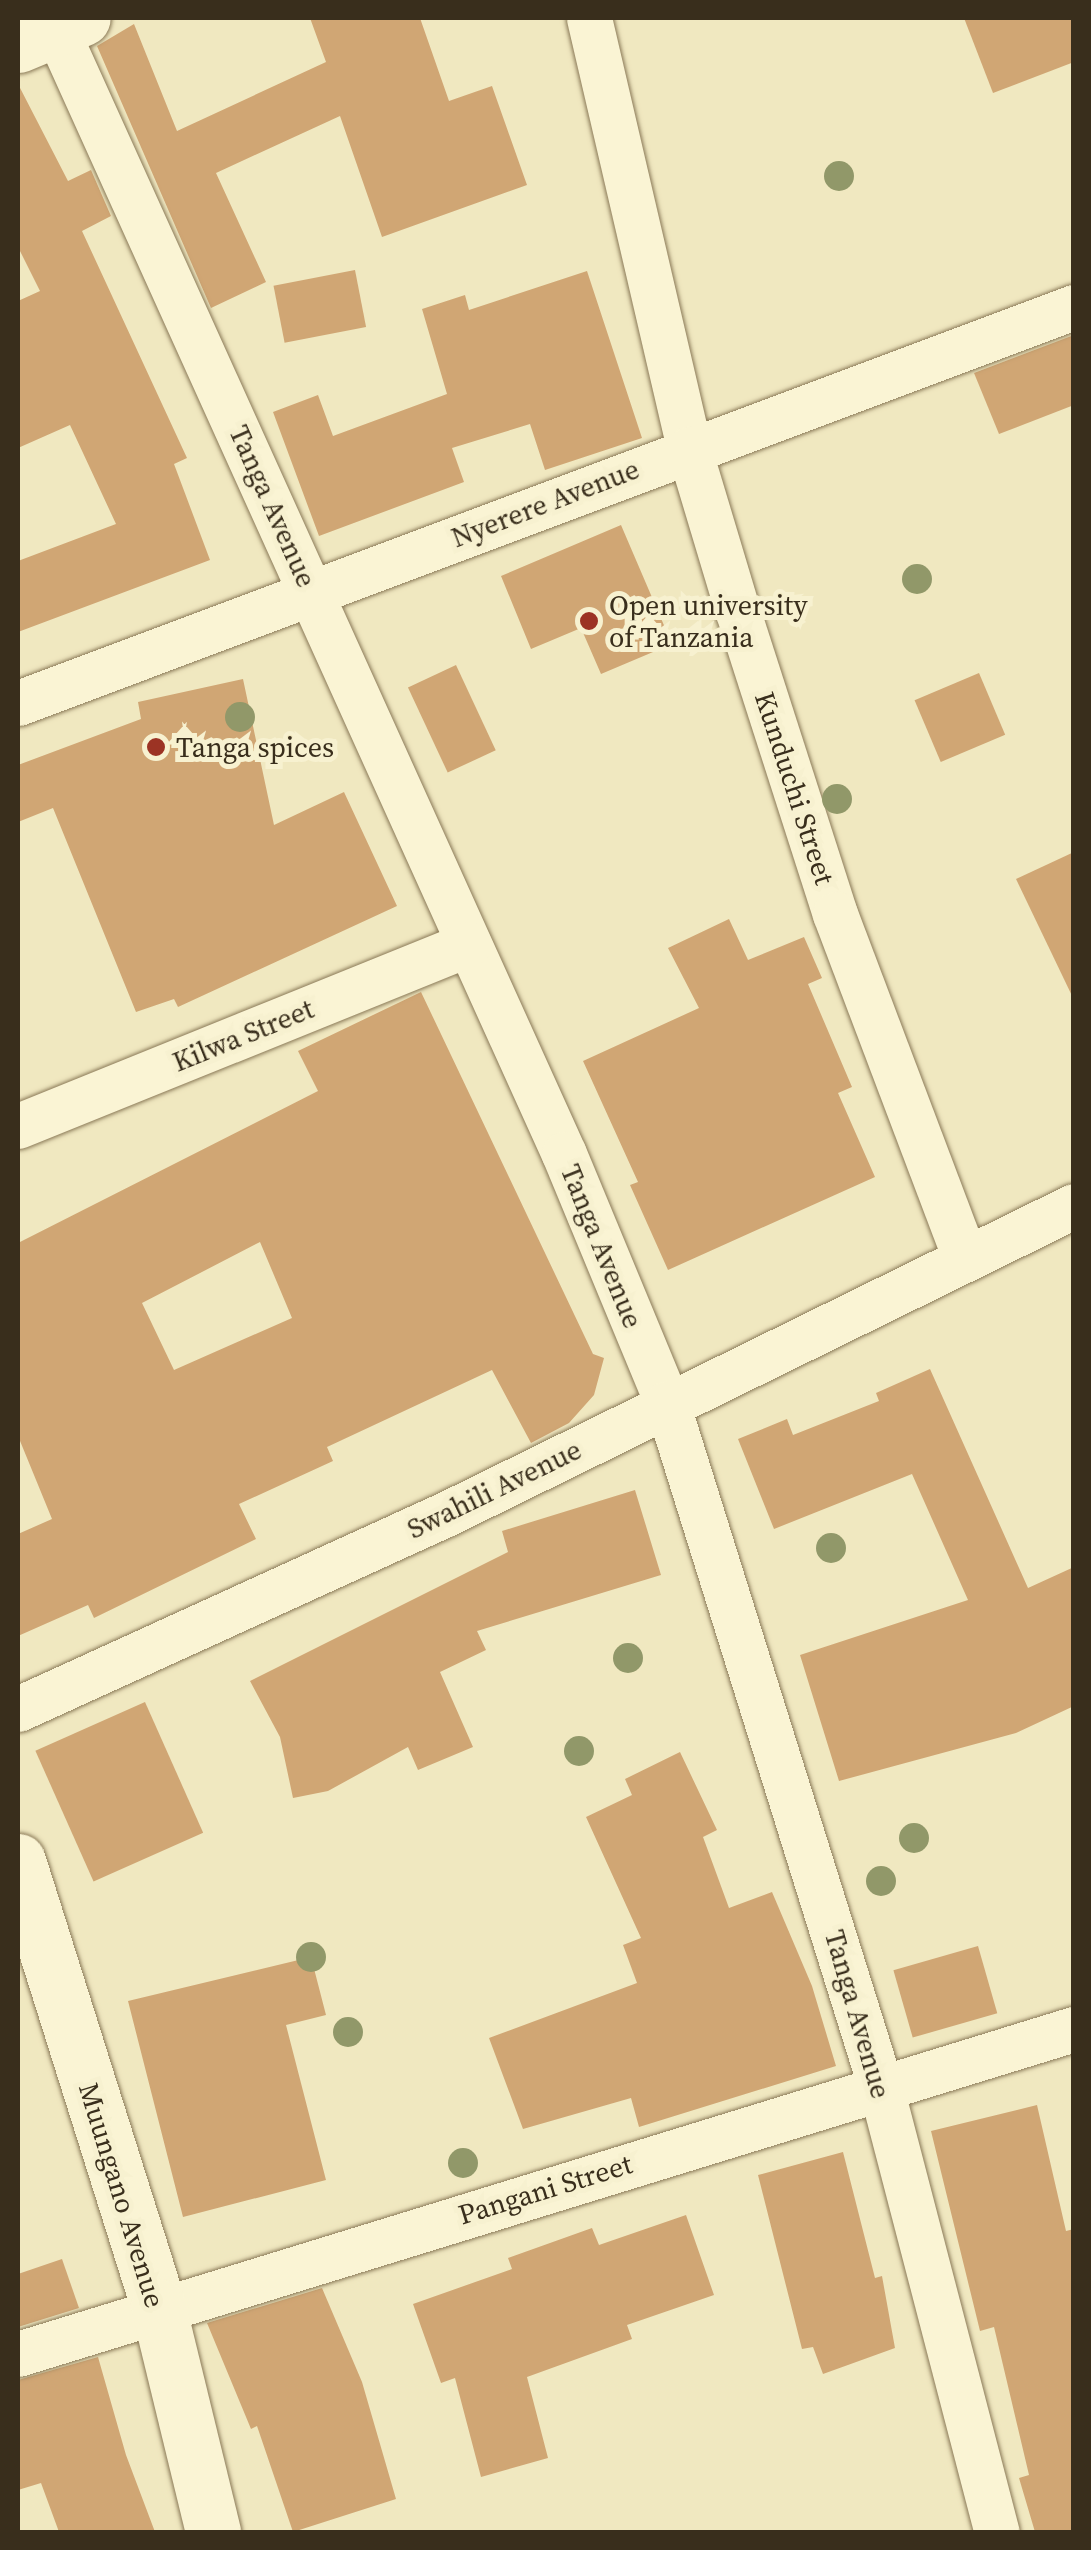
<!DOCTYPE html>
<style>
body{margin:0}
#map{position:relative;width:1091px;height:2550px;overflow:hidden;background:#f0e8c0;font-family:"Source Serif 4",serif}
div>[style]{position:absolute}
.building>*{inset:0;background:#d0a674;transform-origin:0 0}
.roads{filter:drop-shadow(0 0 2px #8a7957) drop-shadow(0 0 2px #8a7957)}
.street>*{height:45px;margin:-22.5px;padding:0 22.5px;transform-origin:22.5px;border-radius:22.5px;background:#faf4d4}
.secondary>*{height:55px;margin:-27.5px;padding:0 27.5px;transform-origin:27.5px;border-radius:27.5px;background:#faf4d4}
.trees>*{width:30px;height:30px;margin:-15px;border-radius:50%;background:#919869}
.dots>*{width:28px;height:28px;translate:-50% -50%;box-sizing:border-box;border:5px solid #f7f1d0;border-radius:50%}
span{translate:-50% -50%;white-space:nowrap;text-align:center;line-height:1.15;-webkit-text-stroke:10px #f7f1d0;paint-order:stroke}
.street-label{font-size:28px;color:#392e1c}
.poi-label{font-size:28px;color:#392e1c}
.left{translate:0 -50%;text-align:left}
.frame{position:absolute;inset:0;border:20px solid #392e1c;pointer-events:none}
</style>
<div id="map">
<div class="building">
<div style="clip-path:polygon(310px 18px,420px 18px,449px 101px,492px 86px,527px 185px,382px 237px,340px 116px,216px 173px,266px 282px,211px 308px,97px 46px,134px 24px,177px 131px,326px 62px)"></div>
<div style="clip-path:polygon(964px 18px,1074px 18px,1074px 62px,993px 93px)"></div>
<div style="clip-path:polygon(18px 84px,68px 181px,91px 170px,111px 216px,82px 231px,187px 458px,174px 464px,210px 560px,18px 632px,18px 561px,116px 524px,70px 425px,18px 448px,18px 301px,40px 291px,18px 247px)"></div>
<div style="left:355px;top:270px;width:58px;height:83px;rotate:79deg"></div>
<div style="clip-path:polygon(587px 271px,642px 438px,545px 470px,530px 424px,452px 448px,464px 482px,319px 536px,273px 412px,318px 395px,333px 436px,447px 394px,422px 309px,465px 295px,469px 310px)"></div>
<div style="clip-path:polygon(1074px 335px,1074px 405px,999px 434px,974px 373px)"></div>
<div style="clip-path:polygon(621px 525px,672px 644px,601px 674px,581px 628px,531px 649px,501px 576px)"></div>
<div style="left:456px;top:665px;width:94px;height:53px;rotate:65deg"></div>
<div style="left:979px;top:673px;width:67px;height:70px;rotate:67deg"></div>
<div style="clip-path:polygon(243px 679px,274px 825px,344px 792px,397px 906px,178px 1007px,174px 999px,136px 1012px,53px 808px,18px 822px,18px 765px,141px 719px,138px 702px)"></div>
<div style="clip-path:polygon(1074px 852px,1074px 1000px,1016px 879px)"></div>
<div style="clip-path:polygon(729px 919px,748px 960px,804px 937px,822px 978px,808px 984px,852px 1087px,838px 1093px,875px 1177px,668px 1270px,630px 1185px,638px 1182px,583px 1061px,699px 1008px,668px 948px)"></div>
<div style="clip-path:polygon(evenodd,421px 992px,593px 1354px,604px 1358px,594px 1395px,569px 1423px,531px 1443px,492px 1370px,327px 1447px,333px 1461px,239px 1504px,256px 1539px,94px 1618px,88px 1605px,18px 1636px,18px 1534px,52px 1519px,18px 1436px,18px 1243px,318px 1091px,298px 1051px,421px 992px,260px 1242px,292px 1318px,174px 1370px,142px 1303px,260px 1242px)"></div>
<div style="clip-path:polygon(930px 1369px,1028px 1588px,1074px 1567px,1074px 1706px,1016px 1733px,839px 1781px,800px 1655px,968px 1600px,912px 1474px,774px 1529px,738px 1439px,787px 1419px,793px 1435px,879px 1401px,876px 1393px)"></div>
<div style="clip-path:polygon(635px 1490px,661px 1575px,477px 1631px,486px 1650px,440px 1672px,473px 1747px,418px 1770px,408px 1747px,328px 1791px,293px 1798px,280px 1737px,250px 1681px,508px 1552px,502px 1531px)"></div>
<div style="left:145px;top:1702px;width:143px;height:120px;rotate:66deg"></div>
<div style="clip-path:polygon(680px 1752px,717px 1830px,703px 1837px,729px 1908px,772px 1892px,812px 1986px,836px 2066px,639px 2127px,631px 2098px,523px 2129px,489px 2038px,637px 1983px,623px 1945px,641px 1938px,586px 1817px,632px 1795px,625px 1779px)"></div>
<div style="left:978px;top:1946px;width:70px;height:88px;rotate:74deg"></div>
<div style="clip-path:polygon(311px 1957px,326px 2015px,286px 2025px,326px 2180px,183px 2217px,128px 2001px)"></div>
<div style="clip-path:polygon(1037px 2105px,1066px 2231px,1074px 2229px,1074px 2532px,1035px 2532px,1019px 2478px,1029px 2475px,994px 2327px,980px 2331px,931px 2131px)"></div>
<div style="clip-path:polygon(843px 2152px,875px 2278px,882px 2276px,895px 2348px,823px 2374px,813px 2347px,802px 2349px,758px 2175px)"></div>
<div style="clip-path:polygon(686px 2215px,714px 2295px,627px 2325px,632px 2339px,527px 2377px,548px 2458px,481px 2477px,455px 2378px,441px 2383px,413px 2304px,512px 2269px,508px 2258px,592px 2228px,599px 2245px)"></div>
<div style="clip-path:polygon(62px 2259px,79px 2308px,18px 2327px,18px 2274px)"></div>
<div style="clip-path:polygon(322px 2288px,362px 2382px,396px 2499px,293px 2532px,257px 2426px,251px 2429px,207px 2323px)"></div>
<div style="clip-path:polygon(98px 2357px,126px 2455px,155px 2532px,59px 2532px,41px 2483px,18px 2490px,18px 2380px)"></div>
</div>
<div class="roads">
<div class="street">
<div style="left:51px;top:18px;width:1246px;rotate:65.7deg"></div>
<div style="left:564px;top:1154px;width:269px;rotate:67.5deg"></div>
<div style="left:667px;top:1403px;width:718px;rotate:72.65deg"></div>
<div style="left:881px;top:2088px;width:459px;rotate:75.4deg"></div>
<div style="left:589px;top:18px;width:442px;rotate:76.9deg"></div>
<div style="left:689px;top:449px;width:170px;rotate:73.3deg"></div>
<div style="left:738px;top:612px;width:317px;rotate:72.2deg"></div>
<div style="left:835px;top:914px;width:366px;rotate:69.3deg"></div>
<div style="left:18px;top:703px;width:1128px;rotate:-20.56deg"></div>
<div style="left:18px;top:1126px;width:486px;rotate:-22deg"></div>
<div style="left:18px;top:1709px;width:470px;rotate:-24.5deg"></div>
<div style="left:446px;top:1514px;width:699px;rotate:-26.13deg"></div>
<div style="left:18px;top:2354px;width:1105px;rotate:-17.11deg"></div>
</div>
<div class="secondary">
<div style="left:18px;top:45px;width:70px;rotate:-22.6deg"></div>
<div style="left:18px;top:1861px;width:467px;rotate:72.5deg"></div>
<div style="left:158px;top:2306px;width:233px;rotate:76.3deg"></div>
</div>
</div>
<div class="trees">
<div style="left:839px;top:176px"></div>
<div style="left:917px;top:579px"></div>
<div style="left:240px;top:717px"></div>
<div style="left:837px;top:799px"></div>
<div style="left:831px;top:1548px"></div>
<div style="left:628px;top:1658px"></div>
<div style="left:579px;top:1751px"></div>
<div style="left:914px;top:1838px"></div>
<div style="left:881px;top:1881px"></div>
<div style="left:311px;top:1957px"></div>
<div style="left:348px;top:2032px"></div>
<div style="left:463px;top:2163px"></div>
</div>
<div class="dots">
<div style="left:589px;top:621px;background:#9c3324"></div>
<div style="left:156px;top:747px;background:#9c3324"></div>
</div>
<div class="street-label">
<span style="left:545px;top:503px;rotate:-21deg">Nyerere Avenue</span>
<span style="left:273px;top:506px;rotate:66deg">Tanga Avenue</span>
<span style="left:795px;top:788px;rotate:72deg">Kunduchi Street</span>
<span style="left:243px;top:1035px;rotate:-22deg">Kilwa Street</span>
<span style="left:602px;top:1246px;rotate:68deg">Tanga Avenue</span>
<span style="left:494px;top:1489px;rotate:-26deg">Swahili Avenue</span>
<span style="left:858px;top:2014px;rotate:74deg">Tanga Avenue</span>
<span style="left:545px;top:2189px;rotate:-17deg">Pangani Street</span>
<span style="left:122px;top:2195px;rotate:73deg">Muungano Avenue</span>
</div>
<div class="poi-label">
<span class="left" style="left:609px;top:621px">Open university<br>of Tanzania</span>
<span class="left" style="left:176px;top:747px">Tanga spices</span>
</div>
<div class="frame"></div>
</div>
